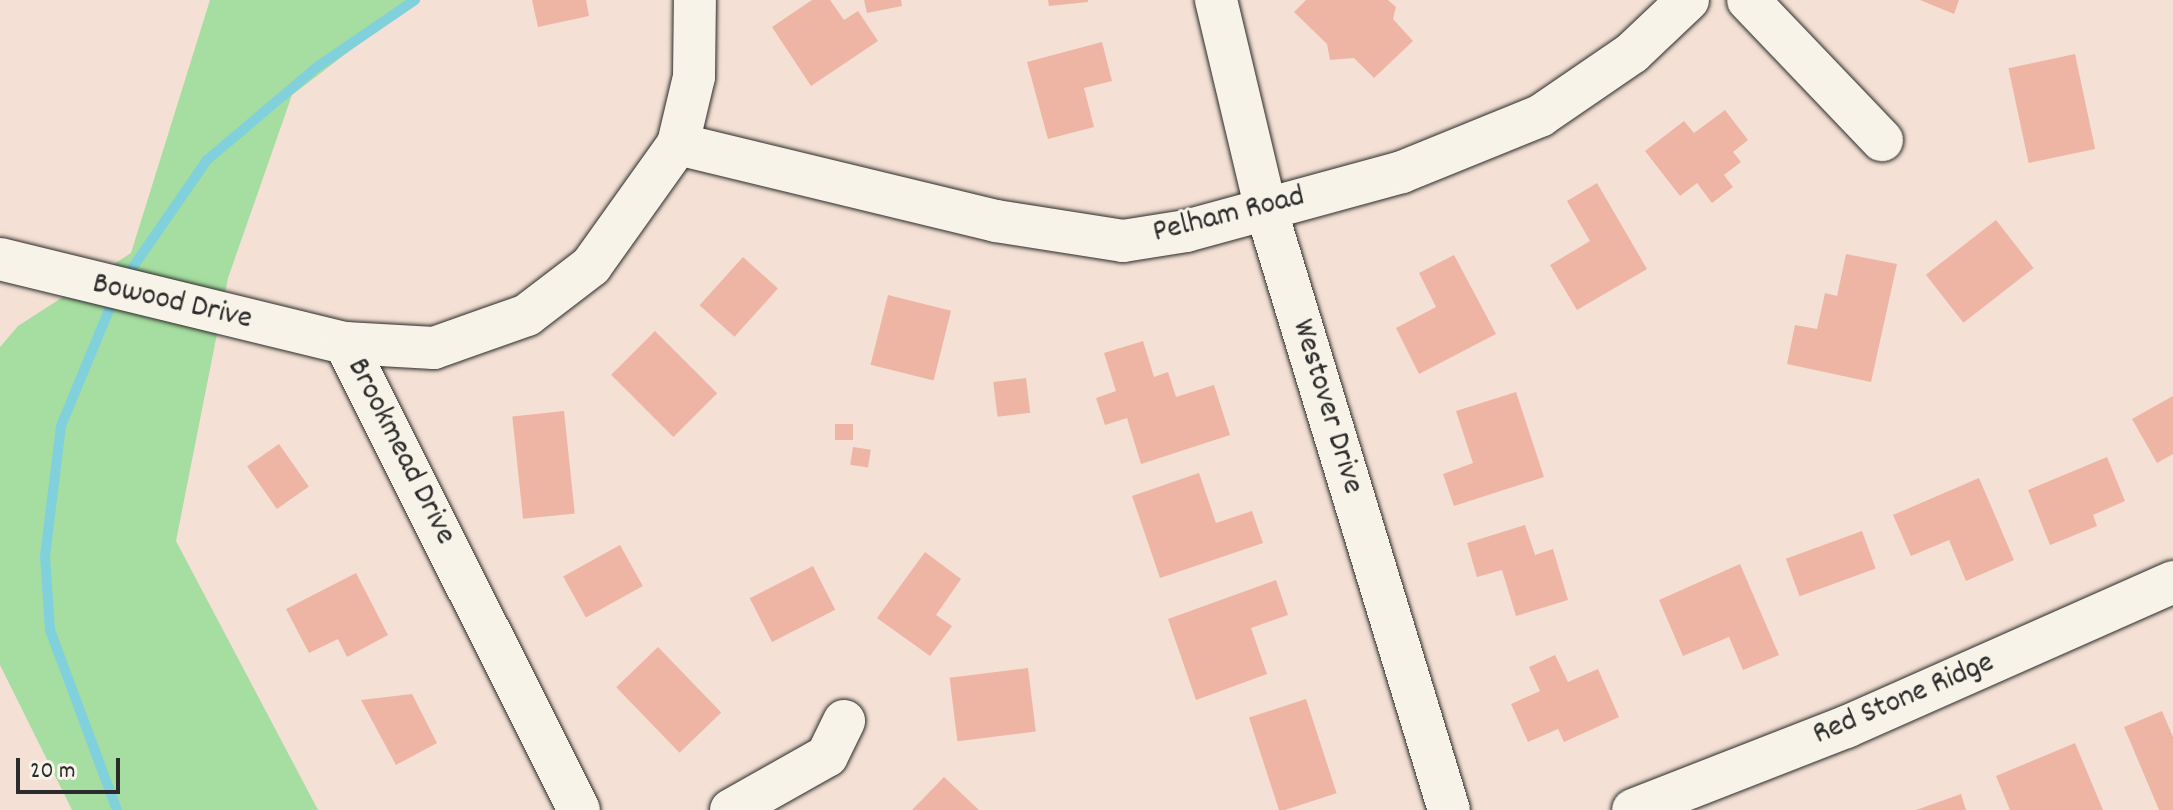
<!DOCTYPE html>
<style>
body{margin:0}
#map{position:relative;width:2173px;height:810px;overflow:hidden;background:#f4e0d4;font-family:Dekko,sans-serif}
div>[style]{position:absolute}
.green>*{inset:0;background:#a6dda0}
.stream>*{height:10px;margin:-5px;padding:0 5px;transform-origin:5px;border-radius:5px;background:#81d1dd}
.building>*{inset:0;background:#eeb5a5;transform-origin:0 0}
.roads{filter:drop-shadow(0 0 2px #2b2b2b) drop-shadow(0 0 2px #2b2b2b)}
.street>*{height:42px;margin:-21px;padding:0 21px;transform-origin:21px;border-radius:21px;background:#f7f3e8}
span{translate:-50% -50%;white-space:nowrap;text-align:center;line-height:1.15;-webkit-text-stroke:6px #f7f3e8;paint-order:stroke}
.street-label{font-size:32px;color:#2b2b2b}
.scale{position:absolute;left:16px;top:758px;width:104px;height:36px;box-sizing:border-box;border:4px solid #2b2b2b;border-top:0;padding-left:10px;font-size:24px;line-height:28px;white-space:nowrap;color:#2b2b2b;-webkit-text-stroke:6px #f7f3e8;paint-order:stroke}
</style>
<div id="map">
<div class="green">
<div style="clip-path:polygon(210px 0,416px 0,292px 95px,228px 278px,176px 541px,318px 810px,72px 810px,0 665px,0 347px,18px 326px,131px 253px)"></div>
</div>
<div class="stream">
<div style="left:124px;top:280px;width:146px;rotate:-55.3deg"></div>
<div style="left:207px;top:160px;width:144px;rotate:-40.2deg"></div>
<div style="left:317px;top:67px;width:119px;rotate:-34.4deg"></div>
<div style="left:114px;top:298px;width:139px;rotate:112.5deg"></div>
<div style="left:61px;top:426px;width:131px;rotate:97deg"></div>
<div style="left:45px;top:556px;width:74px;rotate:86.1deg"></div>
<div style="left:50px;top:630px;width:192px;rotate:69.6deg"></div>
</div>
<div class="building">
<div style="clip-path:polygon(532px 0,586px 0,589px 16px,538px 27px)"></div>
<div style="clip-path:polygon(812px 0,830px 0,844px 20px,858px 11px,878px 41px,811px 86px,772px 27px)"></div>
<div style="clip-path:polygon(864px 0,901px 0,902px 6px,867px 13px)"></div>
<div style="clip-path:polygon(1048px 0,1088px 0,1088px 2px,1049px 6px)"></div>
<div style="clip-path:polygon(1306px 0,1388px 0,1396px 7px,1393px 19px,1413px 41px,1374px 78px,1354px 58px,1330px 60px,1327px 44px,1294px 12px)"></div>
<div style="clip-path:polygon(1920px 0,1959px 0,1954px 14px)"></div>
<div style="clip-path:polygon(1102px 42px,1112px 81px,1084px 88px,1094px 127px,1048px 139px,1027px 62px)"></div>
<div style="left:2075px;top:54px;width:97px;height:68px;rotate:78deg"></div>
<div style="clip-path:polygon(1725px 110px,1748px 140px,1733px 152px,1741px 162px,1724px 175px,1733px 187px,1712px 203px,1697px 183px,1680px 196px,1645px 151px,1684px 121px,1694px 133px)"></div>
<div style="clip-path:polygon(1597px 183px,1647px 269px,1577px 310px,1550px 265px,1590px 241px,1567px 201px)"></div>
<div style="left:1996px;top:220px;width:61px;height:89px;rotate:52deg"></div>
<div style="clip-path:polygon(1846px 254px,1897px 264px,1871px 382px,1787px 364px,1795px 325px,1817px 329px,1825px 293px,1837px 296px)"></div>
<div style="clip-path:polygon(1454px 255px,1496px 334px,1419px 374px,1396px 328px,1436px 307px,1419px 273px)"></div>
<div style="left:743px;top:257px;width:47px;height:65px;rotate:42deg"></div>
<div style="left:888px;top:295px;width:65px;height:72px;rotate:14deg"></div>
<div style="left:655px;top:331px;width:88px;height:62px;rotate:45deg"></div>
<div style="clip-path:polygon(1143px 341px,1154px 377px,1168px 372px,1176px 397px,1214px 385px,1230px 435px,1141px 464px,1127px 418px,1105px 425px,1096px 398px,1116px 391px,1104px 353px)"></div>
<div style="left:1026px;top:378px;width:35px;height:33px;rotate:83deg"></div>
<div style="clip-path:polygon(1516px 392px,1544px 477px,1454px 506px,1443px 474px,1473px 463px,1456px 411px)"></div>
<div style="clip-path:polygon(2173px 396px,2173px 454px,2157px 463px,2132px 419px)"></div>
<div style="left:564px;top:411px;width:103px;height:52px;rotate:84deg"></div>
<div style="left:835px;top:424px;width:18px;height:16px"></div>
<div style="left:279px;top:444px;width:52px;height:39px;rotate:55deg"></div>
<div style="left:853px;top:447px;width:18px;height:18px;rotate:9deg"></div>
<div style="clip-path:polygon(2107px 457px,2125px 501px,2093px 515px,2097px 526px,2050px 545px,2028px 490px)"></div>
<div style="clip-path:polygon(1199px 473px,1216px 523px,1252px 511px,1263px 543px,1160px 578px,1132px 496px)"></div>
<div style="clip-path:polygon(1979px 478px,2014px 560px,1966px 581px,1949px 540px,1911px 556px,1893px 515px)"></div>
<div style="clip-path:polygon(1525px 525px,1535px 555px,1553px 549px,1568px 600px,1516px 616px,1502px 570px,1477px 577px,1467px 543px)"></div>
<div style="left:1862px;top:531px;width:40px;height:81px;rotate:70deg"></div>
<div style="left:620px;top:545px;width:47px;height:65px;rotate:61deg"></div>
<div style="clip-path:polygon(925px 552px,961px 579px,936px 615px,952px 626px,930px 656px,877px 618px)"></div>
<div style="clip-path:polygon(1740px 564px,1779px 655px,1743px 670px,1729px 637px,1683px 656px,1659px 600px)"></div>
<div style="left:813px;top:566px;width:49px;height:71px;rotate:63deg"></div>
<div style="clip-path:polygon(356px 573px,388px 635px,347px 657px,338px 639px,309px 653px,286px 609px)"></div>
<div style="clip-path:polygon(1276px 580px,1288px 615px,1251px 628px,1267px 674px,1196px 700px,1168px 619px)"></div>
<div style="left:658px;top:647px;width:91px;height:58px;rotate:46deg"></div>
<div style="clip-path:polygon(1555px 655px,1568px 682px,1598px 669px,1619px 717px,1564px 742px,1558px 729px,1528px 742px,1511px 704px,1540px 691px,1529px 667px)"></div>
<div style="left:1028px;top:668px;width:64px;height:79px;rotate:83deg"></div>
<div style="clip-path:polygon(412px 694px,437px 743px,396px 765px,361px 700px)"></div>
<div style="left:1306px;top:699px;width:99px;height:60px;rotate:72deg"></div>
<div style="clip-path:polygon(2162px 711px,2173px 737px,2173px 810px,2159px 810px,2124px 727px)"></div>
<div style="clip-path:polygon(2075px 743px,2103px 810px,2010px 810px,1996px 776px)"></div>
<div style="clip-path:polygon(944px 777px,979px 810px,912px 810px)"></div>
<div style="clip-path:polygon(1961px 794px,1966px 810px,1916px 810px)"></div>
</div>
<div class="roads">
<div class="street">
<div style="left:1216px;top:0;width:212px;rotate:76.6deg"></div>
<div style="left:1265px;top:206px;width:631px;rotate:73.06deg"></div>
<div style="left:1748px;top:0;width:194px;rotate:46.3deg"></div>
<div style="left:678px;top:144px;width:327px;rotate:13.6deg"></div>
<div style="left:996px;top:221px;width:129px;rotate:8.9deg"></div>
<div style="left:1123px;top:241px;width:64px;rotate:-9deg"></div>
<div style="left:1186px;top:231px;width:224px;rotate:-15.3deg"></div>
<div style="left:1402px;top:172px;width:149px;rotate:-22.1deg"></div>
<div style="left:1540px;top:116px;width:112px;rotate:-34.4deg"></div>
<div style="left:1632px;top:53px;width:77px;rotate:-43.4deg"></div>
<div style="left:0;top:259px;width:355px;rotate:13.7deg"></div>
<div style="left:345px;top:343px;width:89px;rotate:3.2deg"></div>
<div style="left:434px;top:348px;width:99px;rotate:-19.5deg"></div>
<div style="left:527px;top:315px;width:81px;rotate:-37.4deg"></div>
<div style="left:591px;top:266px;width:150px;rotate:-54.5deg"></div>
<div style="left:678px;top:144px;width:69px;rotate:-76.6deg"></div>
<div style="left:694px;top:77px;width:77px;rotate:-89.3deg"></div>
<div style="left:345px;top:343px;width:522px;rotate:63.39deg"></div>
<div style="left:731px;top:810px;width:110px;rotate:-29.4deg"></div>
<div style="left:827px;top:756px;width:39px;rotate:-64deg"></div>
<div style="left:1633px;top:810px;width:229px;rotate:-21.3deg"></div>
<div style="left:1846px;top:727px;width:358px;rotate:-23.9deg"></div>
</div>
</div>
<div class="street-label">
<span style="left:1229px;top:216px;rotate:-14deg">Pelham Road</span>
<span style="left:172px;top:303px;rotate:13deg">Bowood Drive</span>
<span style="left:1326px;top:407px;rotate:73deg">Westover Drive</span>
<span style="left:400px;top:452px;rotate:63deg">Brookmead Drive</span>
<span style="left:1904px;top:700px;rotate:-23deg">Red Stone Ridge</span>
</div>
<div class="scale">20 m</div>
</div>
